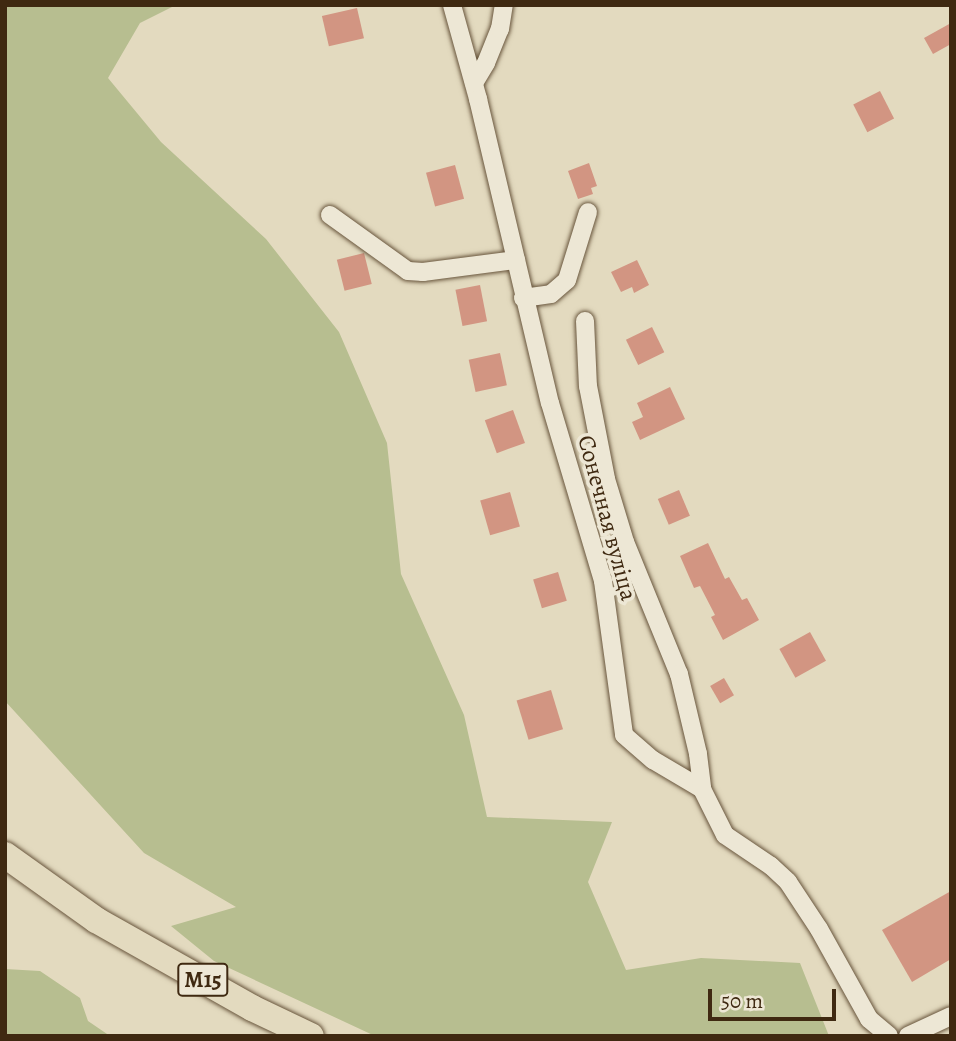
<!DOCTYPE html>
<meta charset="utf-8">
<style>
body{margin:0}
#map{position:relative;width:956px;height:1041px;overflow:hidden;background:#e3dabf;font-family:Alegreya,serif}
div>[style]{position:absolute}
.green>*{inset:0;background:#b7be90}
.building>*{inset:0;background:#d29582;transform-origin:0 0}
.roads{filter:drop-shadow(0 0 2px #68553c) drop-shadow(0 0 2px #68553c)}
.minor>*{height:18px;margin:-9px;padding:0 9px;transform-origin:9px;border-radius:9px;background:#ede7d5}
.highway>*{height:26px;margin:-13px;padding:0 13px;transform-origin:13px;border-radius:13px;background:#e3dabf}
span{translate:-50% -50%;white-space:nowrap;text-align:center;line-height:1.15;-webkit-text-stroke:7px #ede7d5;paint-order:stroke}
.shield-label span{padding:2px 5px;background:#ede7d5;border:2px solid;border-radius:5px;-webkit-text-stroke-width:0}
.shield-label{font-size:23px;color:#3f2911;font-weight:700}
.street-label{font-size:24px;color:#3f2911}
.frame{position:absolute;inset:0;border:7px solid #3f2911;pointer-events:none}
.scale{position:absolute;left:708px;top:989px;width:128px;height:32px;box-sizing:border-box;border:4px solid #3f2911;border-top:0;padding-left:9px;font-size:21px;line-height:24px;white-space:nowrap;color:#3f2911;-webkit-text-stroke:5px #ede7d5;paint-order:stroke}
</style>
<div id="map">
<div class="green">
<div style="clip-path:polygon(5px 5px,176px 5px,140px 23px,108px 78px,161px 142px,266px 239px,339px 332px,387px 443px,401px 574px,464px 715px,487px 817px,612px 822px,588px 882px,626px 970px,701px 958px,800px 963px,829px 1036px,375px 1036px,214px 961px,171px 926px,236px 907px,144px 853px,5px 701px)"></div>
<div style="clip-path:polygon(5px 969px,40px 971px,80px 998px,88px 1021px,110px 1036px,5px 1036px)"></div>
</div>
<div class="building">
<div style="left:357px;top:8px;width:31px;height:36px;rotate:77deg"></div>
<div style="clip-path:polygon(951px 23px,951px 44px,933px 54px,924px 38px)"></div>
<div style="left:880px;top:91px;width:31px;height:30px;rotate:63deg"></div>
<div style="clip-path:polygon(589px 163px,597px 186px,591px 188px,593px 194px,578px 199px,568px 171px)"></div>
<div style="left:455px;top:165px;width:35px;height:30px;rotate:75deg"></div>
<div style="left:364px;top:253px;width:32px;height:28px;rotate:76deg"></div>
<div style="clip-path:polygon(637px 260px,649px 285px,634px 293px,632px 287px,621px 292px,611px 272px)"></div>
<div style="left:480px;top:285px;width:37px;height:25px;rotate:79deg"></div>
<div style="left:652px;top:327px;width:28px;height:29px;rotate:64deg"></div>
<div style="left:500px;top:353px;width:33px;height:32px;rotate:78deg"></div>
<div style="clip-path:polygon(670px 387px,685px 419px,640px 440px,632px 422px,643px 417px,637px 403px)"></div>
<div style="left:513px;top:410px;width:35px;height:30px;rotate:70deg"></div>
<div style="left:679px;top:490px;width:28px;height:23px;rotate:67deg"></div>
<div style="left:510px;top:492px;width:36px;height:31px;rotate:74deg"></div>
<div style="clip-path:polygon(708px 543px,725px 579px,729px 577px,742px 600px,747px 598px,759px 620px,723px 640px,711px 617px,715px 615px,700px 586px,694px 588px,680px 556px)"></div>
<div style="left:558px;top:572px;width:30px;height:26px;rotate:73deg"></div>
<div style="left:810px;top:632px;width:33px;height:35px;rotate:61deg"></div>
<div style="left:724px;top:678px;width:20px;height:16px;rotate:60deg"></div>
<div style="left:551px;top:690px;width:41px;height:36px;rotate:73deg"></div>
<div style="clip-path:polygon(951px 891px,951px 959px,912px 982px,882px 930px)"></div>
</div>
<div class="roads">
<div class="minor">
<div style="left:452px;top:5px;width:98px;rotate:74.5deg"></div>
<div style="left:478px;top:99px;width:312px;rotate:76.7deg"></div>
<div style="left:550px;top:403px;width:186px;rotate:73.4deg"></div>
<div style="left:603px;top:581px;width:155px;rotate:82.2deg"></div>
<div style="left:624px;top:735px;width:38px;rotate:41deg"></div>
<div style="left:653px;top:760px;width:57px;rotate:30.6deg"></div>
<div style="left:702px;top:789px;width:51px;rotate:63.4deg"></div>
<div style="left:725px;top:835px;width:55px;rotate:34deg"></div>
<div style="left:771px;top:866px;width:23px;rotate:43deg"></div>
<div style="left:788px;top:882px;width:56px;rotate:56.6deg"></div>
<div style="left:819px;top:929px;width:103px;rotate:60.9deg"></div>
<div style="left:869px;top:1019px;width:26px;rotate:40deg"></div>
<div style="left:474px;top:83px;width:23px;rotate:-59deg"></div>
<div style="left:486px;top:63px;width:37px;rotate:-68deg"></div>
<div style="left:500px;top:29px;width:24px;rotate:-81deg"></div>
<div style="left:330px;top:215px;width:96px;rotate:35.7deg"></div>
<div style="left:408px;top:271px;width:15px;rotate:4deg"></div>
<div style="left:423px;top:272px;width:94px;rotate:-7.4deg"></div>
<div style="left:523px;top:298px;width:28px;rotate:-8deg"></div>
<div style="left:551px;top:294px;width:21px;rotate:-41deg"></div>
<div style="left:567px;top:280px;width:71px;rotate:-72.8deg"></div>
<div style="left:585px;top:321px;width:65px;rotate:87.4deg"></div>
<div style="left:588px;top:386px;width:95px;rotate:79deg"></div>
<div style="left:606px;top:479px;width:66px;rotate:73.2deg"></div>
<div style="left:625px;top:542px;width:143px;rotate:67.8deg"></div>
<div style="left:679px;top:674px;width:82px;rotate:76.6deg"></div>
<div style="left:698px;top:754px;width:35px;rotate:83deg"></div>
<div style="left:908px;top:1036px;width:47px;rotate:-24.9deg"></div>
</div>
<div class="highway">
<div style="left:5px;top:855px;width:112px;rotate:35.5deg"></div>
<div style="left:96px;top:920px;width:179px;rotate:29.4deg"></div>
<div style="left:252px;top:1008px;width:65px;rotate:25.4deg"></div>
</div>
</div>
<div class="shield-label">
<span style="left:203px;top:980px">М15</span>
</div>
<div class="street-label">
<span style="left:607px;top:518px;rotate:75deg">Сонечная вуліца</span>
</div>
<div class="frame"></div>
<div class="scale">50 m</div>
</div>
